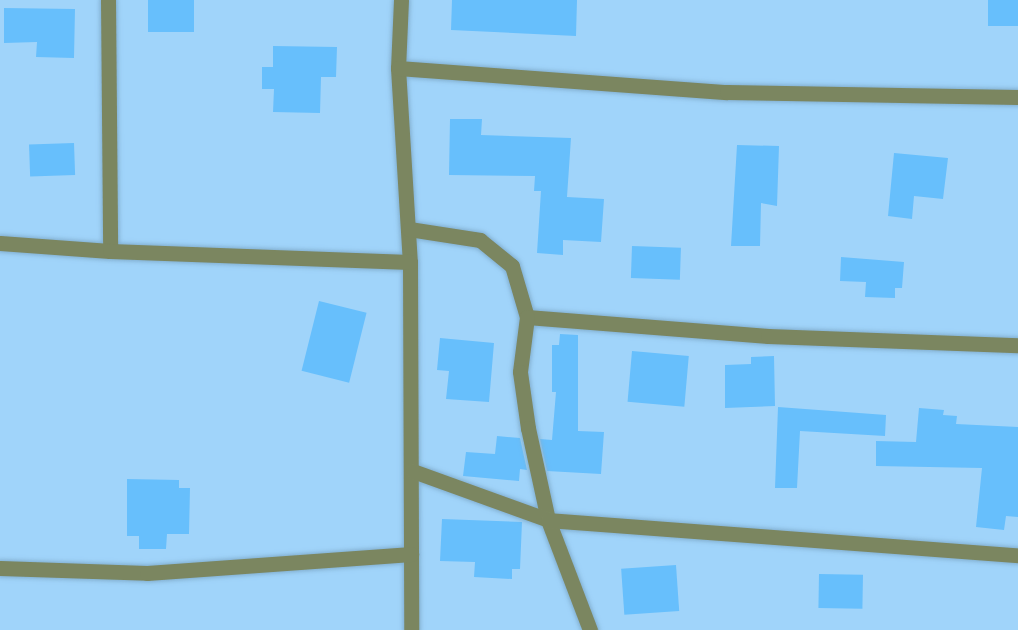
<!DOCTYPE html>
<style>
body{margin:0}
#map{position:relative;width:1018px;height:630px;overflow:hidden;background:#a0d4fa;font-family:"Noto Sans",sans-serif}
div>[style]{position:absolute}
.building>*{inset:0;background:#67bffc;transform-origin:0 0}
.roads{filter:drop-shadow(0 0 2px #83b0d1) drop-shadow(0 0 2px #83b0d1)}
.minor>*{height:15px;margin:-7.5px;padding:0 7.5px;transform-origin:7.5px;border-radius:7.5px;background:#7b8660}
span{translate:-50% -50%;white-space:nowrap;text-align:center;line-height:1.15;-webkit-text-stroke:4.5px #b7dffe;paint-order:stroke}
</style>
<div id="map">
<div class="building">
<div style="left:148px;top:0;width:46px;height:32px"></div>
<div style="clip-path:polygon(452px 0,577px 0,576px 36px,451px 30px)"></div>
<div style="left:988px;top:0;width:30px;height:26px"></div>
<div style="clip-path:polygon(4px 8px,75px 9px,74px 58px,36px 57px,37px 42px,4px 43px)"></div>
<div style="clip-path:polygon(273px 46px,337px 47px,336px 77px,321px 77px,320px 113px,273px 112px,274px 89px,262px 89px,262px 67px,273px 67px)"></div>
<div style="clip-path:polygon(450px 119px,482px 119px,481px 135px,571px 138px,567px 197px,604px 199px,601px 242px,563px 240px,563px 255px,537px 253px,541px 191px,534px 191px,535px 176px,449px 175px)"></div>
<div style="left:74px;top:143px;width:32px;height:45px;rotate:88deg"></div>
<div style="clip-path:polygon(737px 145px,779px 146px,777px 206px,761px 203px,760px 246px,731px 246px)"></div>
<div style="clip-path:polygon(894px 153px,948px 158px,943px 199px,914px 196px,912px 219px,888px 216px)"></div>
<div style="left:632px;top:246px;width:49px;height:32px;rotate:2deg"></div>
<div style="clip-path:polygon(841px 257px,904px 262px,902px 288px,895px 288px,895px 298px,865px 297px,866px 282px,840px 281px)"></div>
<div style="left:319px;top:301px;width:49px;height:72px;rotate:14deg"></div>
<div style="clip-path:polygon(560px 334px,578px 335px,578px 431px,604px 432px,601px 474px,547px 471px,540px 439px,552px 440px,556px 392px,552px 392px,552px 345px,559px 345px)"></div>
<div style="clip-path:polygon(440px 338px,494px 343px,489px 402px,446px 399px,449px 371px,437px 370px)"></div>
<div style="left:632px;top:351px;width:57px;height:51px;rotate:5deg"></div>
<div style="clip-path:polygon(774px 356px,775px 406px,725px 408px,725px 365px,751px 364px,751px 357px)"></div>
<div style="clip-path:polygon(778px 407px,886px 415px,885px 436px,800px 431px,797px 488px,775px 488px)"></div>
<div style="clip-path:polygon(919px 408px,944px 410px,943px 415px,957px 416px,956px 424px,1018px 427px,1018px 517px,1006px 516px,1004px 530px,976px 527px,982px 468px,876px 466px,876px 441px,916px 442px)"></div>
<div style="clip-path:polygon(497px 436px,520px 438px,527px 470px,520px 469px,519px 481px,463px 476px,466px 452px,495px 454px)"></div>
<div style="clip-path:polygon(127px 479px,179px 480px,179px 488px,190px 488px,189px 534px,167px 534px,166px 549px,139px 549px,139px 536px,127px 536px)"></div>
<div style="clip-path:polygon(442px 519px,522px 522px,520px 569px,512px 569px,512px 579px,474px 577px,475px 562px,440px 561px)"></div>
<div style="left:676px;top:565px;width:46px;height:55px;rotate:86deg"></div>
<div style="left:819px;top:574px;width:44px;height:34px;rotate:1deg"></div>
</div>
<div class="roads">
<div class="minor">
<div style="left:108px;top:0;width:251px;rotate:89.5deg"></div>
<div style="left:401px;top:0;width:68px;rotate:92.5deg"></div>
<div style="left:398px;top:68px;width:194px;rotate:86.5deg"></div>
<div style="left:410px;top:262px;width:368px;rotate:89.8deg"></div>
<div style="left:398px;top:68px;width:330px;rotate:4.2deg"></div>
<div style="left:727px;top:92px;width:291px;rotate:1deg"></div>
<div style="left:409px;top:229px;width:72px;rotate:8.8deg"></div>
<div style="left:480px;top:240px;width:41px;rotate:39.1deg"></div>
<div style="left:512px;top:266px;width:53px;rotate:73.6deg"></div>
<div style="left:527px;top:317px;width:242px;rotate:4.5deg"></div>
<div style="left:768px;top:336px;width:250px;rotate:2.1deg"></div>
<div style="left:0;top:243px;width:110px;rotate:4.2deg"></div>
<div style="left:110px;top:251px;width:300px;rotate:2.1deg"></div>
<div style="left:527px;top:317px;width:55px;rotate:97.3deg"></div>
<div style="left:520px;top:372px;width:57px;rotate:81.9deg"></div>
<div style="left:528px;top:428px;width:94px;rotate:77.7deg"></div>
<div style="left:548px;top:520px;width:118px;rotate:69.1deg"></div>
<div style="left:413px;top:471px;width:144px;rotate:19.9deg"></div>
<div style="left:548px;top:520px;width:471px;rotate:4.3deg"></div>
<div style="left:0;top:568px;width:147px;rotate:1.9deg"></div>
<div style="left:147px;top:573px;width:265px;rotate:-4.1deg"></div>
</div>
</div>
</div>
